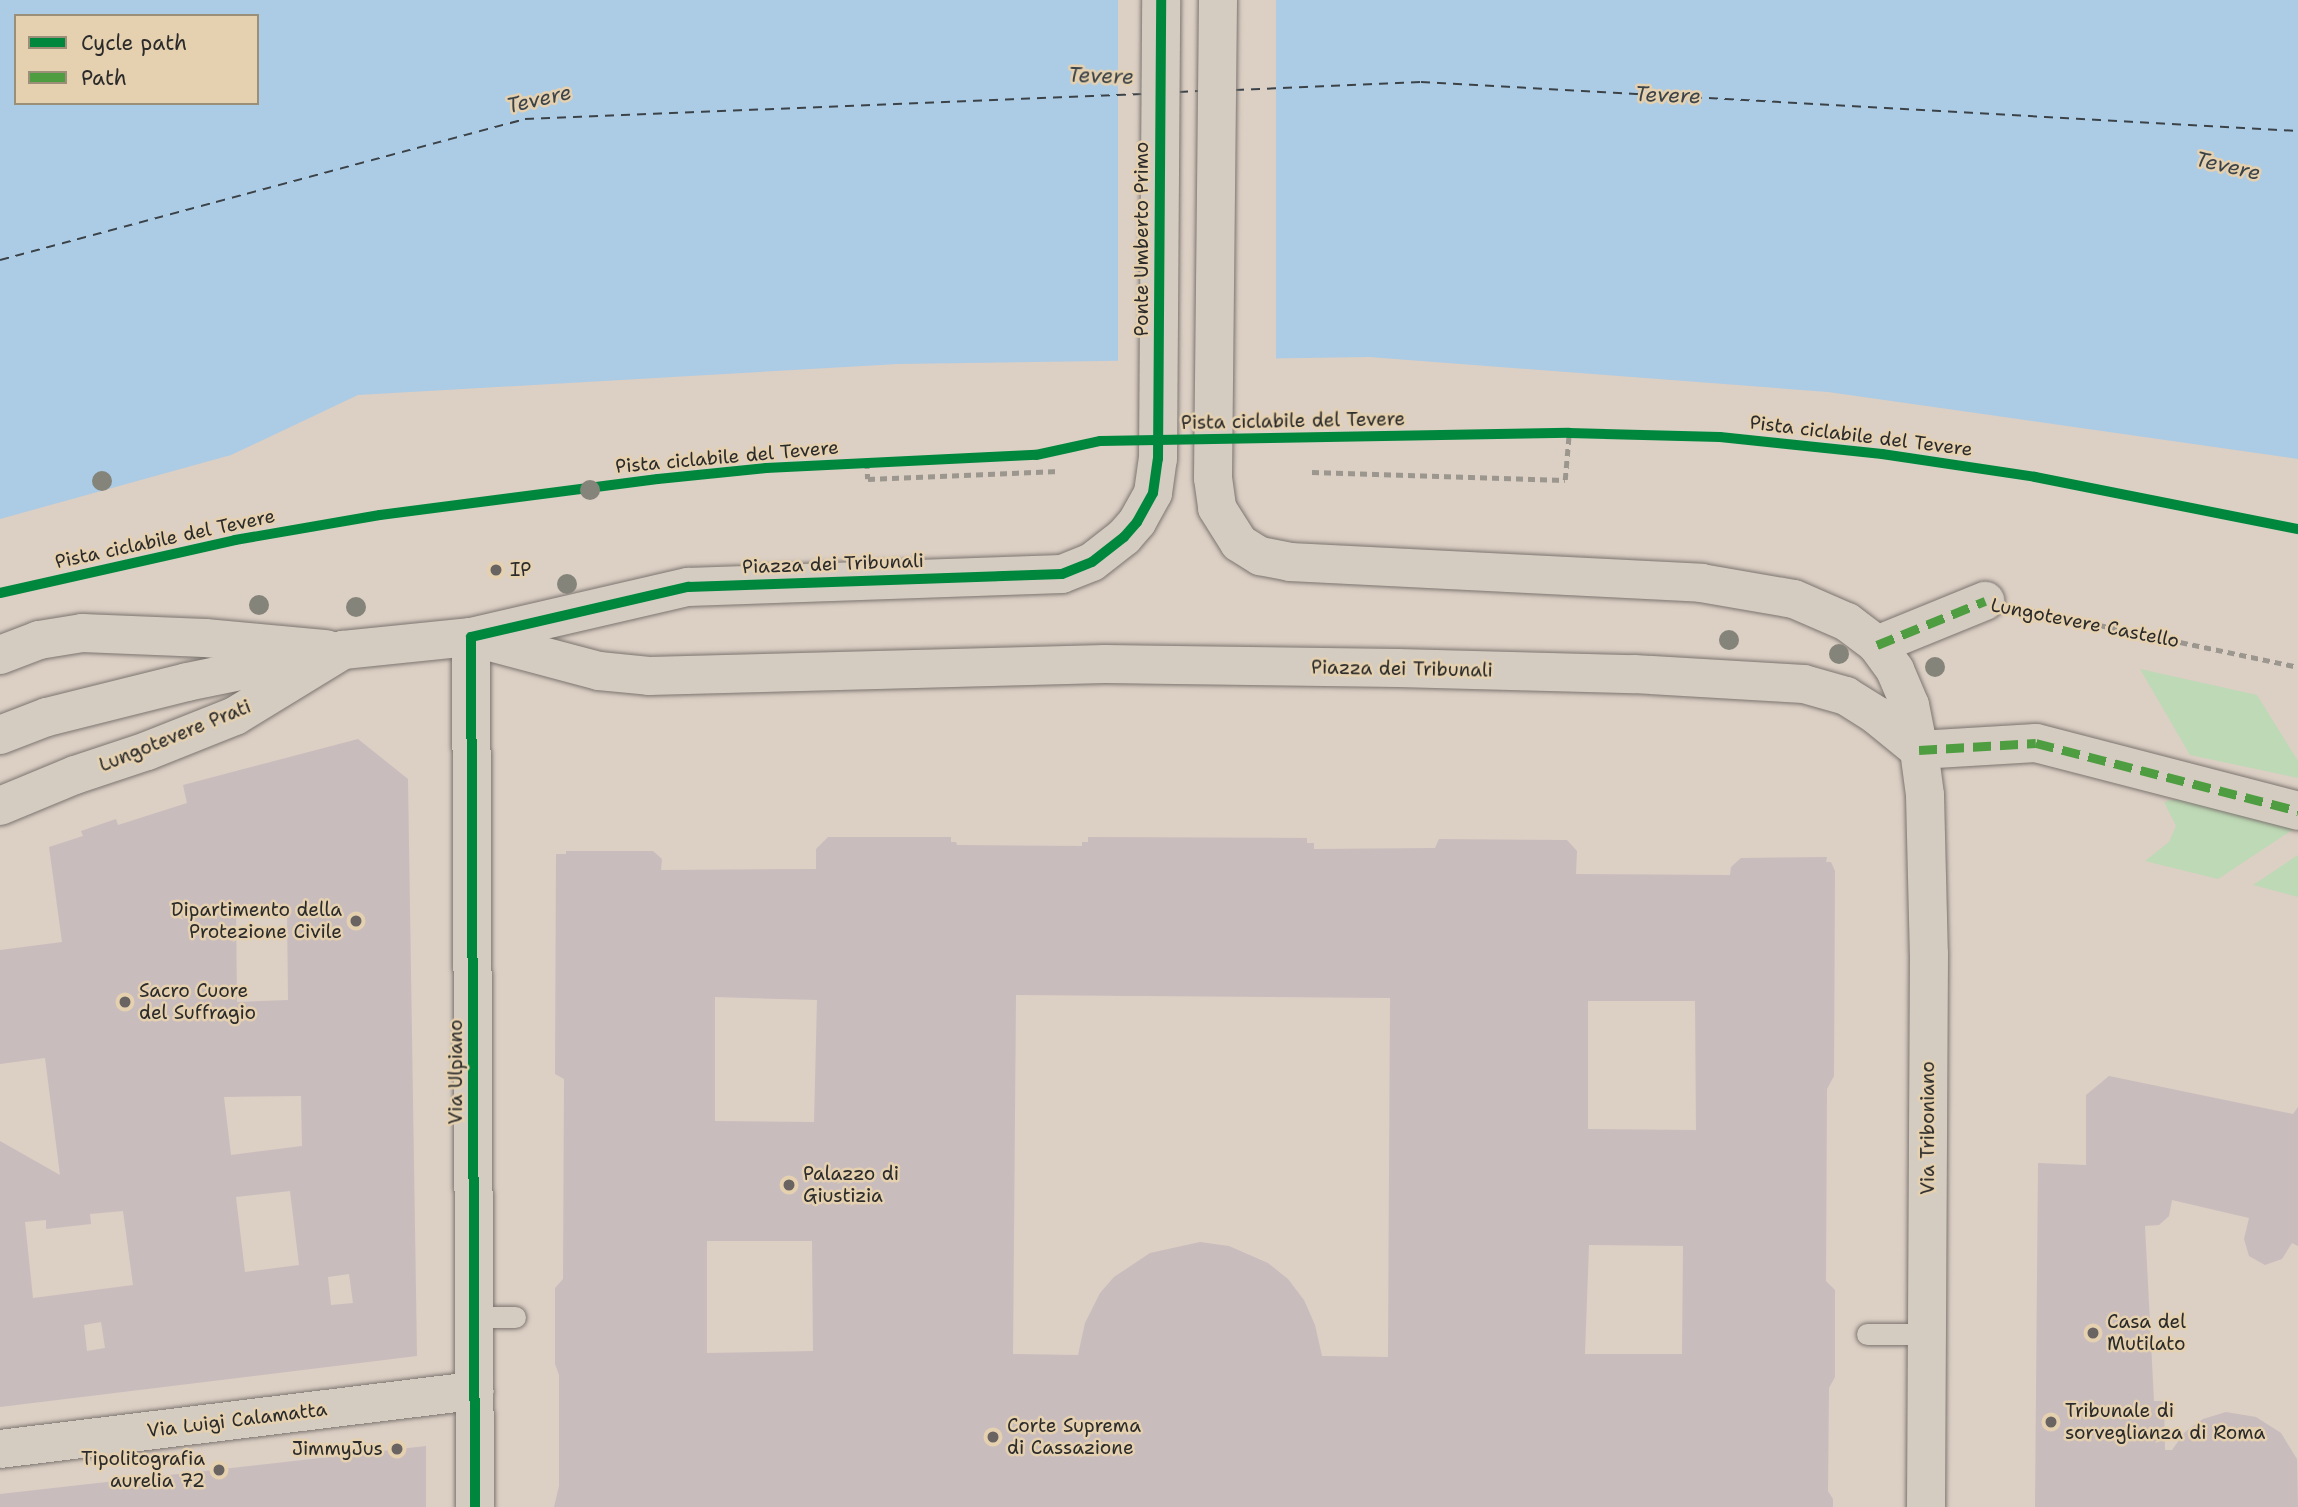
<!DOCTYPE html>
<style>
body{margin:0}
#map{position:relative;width:2298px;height:1507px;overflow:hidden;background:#dccfc4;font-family:"Shantell Sans",sans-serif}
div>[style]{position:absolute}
.green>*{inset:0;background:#bed9b5}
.water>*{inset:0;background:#accbe5}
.pier>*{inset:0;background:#dccfc4;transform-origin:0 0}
.ferry>*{height:2px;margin-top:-1px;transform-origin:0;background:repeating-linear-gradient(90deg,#3b4349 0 9px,transparent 0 16px)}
.building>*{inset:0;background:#c9bcbd}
.path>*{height:4.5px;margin-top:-2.25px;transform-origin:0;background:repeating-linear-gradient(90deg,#9b968e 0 7px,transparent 0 12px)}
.roads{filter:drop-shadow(0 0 2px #7b7570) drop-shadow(0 0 2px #7b7570)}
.lane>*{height:21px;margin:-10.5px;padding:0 10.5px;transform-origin:10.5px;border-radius:10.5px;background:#d4ccc1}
.street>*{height:38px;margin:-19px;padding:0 19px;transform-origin:19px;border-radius:19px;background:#d4ccc1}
.secondary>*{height:38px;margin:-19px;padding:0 19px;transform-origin:19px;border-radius:19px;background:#d4ccc1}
.primary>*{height:38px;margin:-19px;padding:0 19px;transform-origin:19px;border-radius:19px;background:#d4ccc1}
.quiet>*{height:9px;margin-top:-4.5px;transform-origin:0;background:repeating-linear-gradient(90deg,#4f9d41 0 18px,transparent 0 27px)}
.cycleway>*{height:10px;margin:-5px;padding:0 5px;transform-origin:5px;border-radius:5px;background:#00873e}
.trees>*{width:20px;height:20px;margin:-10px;border-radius:50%;background:#85847a}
.dots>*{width:19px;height:19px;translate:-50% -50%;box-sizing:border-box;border:4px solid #e5d1af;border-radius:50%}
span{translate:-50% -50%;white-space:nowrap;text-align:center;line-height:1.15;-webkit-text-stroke:5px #e5d1af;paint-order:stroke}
.street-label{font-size:19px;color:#2b2b2b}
.poi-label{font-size:19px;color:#2b2b2b}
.left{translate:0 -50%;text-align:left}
.right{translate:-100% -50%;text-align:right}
.water-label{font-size:21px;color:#3b4349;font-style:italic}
.legend{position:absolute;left:14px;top:14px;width:245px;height:91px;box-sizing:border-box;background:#e5d1af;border:2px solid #9b8f7a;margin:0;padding:9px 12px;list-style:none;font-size:21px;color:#2b2b2b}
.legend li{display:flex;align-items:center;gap:14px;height:35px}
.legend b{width:35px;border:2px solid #9b8f7a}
</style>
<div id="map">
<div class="green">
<div style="clip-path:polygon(2140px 669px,2257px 695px,2298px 761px,2298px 778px,2190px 755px)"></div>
<div style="clip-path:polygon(2180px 798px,2298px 826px,2218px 879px,2145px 861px,2169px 842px,2176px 826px,2164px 802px)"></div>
<div style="clip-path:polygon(2298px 855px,2298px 897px,2253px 885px)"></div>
</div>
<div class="water">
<div style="clip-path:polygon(evenodd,0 0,2298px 0,2298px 459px,1828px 392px,1369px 357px,898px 364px,358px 395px,231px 455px,0 519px,0 0,16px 16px,257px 16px,257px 103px,16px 103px,16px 16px)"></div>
</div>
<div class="pier">
<div style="left:1118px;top:0;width:158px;height:364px"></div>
</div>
<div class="ferry">
<div style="left:1235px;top:90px;width:186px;rotate:-2.5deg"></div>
<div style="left:1421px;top:82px;width:878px;rotate:3.2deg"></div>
<div style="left:1179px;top:92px;width:19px;rotate:-3deg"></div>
<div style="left:0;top:260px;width:544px;rotate:-15.03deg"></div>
<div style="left:525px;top:119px;width:618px;rotate:-2.32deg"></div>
</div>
<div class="building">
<div style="clip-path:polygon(evenodd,358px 739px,408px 779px,417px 1356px,0 1407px,0 1141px,60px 1175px,45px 1058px,0 1064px,0 950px,62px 942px,49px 847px,83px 836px,81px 831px,116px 819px,118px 825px,187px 803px,183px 785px,358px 739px,287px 908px,288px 1000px,237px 1002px,236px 909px,287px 908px,358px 739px,301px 1096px,302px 1146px,231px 1155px,224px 1097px,301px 1096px,358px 739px,290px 1191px,299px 1265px,245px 1272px,236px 1197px,290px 1191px,358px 739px,123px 1211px,133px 1285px,33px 1298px,25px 1222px,46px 1220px,46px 1229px,91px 1224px,90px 1214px,123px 1211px,358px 739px,349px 1274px,353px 1303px,331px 1305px,328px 1277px,349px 1274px,358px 739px,101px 1322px,105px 1348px,87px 1351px,84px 1325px,101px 1322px)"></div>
<div style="clip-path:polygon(evenodd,828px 837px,951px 837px,951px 842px,956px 842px,957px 845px,1082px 846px,1082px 842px,1088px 842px,1088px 837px,1307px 838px,1307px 843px,1314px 843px,1314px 849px,1435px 848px,1439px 839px,1567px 840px,1577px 851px,1576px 874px,1730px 875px,1731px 867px,1741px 858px,1827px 857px,1826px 862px,1831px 862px,1835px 871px,1834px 1076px,1827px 1089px,1826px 1281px,1835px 1290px,1835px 1377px,1829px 1388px,1828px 1491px,1833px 1499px,1833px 1507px,554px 1507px,559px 1486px,559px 1375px,555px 1364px,555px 1288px,563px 1279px,564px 1079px,555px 1074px,556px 854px,566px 854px,566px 851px,653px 851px,662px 859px,661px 870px,816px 869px,816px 849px,828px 837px,1016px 995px,1390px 998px,1388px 1357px,1322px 1356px,1315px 1325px,1304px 1300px,1288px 1279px,1268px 1263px,1229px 1246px,1200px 1242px,1150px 1253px,1114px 1277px,1100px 1293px,1085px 1323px,1078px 1355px,1013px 1354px,1016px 995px,828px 837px,715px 997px,817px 1000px,814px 1122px,715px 1121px,715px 997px,828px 837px,1588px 1001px,1695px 1001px,1696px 1130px,1588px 1129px,1588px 1001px,828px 837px,707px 1241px,812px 1241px,813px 1351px,707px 1353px,707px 1241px,828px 837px,1589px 1245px,1683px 1246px,1682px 1354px,1585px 1354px,1589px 1245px)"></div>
<div style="clip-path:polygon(2109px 1076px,2293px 1114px,2298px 1107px,2298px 1246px,2292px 1243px,2282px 1259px,2265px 1265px,2249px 1256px,2244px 1239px,2249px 1218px,2172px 1200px,2169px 1216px,2159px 1225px,2145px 1226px,2154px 1401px,2164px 1401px,2165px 1450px,2172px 1450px,2185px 1432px,2203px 1419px,2226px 1412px,2256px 1417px,2281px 1433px,2297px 1459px,2298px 1507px,2035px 1507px,2038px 1163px,2086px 1165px,2086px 1095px)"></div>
<div style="clip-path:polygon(426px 1446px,426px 1507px,0 1507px,0 1494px)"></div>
</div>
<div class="path">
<div style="left:867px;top:462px;width:17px;rotate:87deg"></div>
<div style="left:868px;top:479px;width:191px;rotate:-2.4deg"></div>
<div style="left:1312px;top:472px;width:253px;rotate:1.8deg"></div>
<div style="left:1565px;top:480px;width:47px;rotate:-85.1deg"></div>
<div style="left:2028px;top:610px;width:276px;rotate:11.9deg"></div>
</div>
<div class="roads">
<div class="lane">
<div style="left:475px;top:1317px;width:40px"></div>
<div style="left:1867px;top:1334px;width:61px"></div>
</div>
<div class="street">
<div style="left:471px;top:637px;width:870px;rotate:89.74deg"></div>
<div style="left:1877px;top:645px;width:117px;rotate:-22.2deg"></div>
<div style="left:0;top:655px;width:42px;rotate:-21deg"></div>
<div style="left:39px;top:640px;width:44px;rotate:-9.2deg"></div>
<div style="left:82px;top:633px;width:123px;rotate:2.3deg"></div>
<div style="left:205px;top:638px;width:122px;rotate:5.2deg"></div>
<div style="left:1919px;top:750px;width:117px;rotate:-3.4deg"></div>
<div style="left:2036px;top:743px;width:271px;rotate:14.5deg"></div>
<div style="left:0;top:806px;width:81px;rotate:-22.5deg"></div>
<div style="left:75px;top:775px;width:76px;rotate:-18.4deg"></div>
<div style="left:147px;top:751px;width:95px;rotate:-21.7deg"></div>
<div style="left:235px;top:716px;width:127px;rotate:-31.4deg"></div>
<div style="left:0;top:1449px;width:478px;rotate:-7deg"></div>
</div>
<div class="secondary">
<div style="left:1218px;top:0;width:478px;rotate:90.6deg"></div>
<div style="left:1213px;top:478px;width:30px;rotate:82deg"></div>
<div style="left:1217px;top:508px;width:41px;rotate:57.8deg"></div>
<div style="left:1239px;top:543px;width:25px;rotate:32deg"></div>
<div style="left:1260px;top:556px;width:31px;rotate:11deg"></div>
<div style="left:1290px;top:562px;width:412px;rotate:2.9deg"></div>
<div style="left:1701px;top:583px;width:94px;rotate:9.8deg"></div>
<div style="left:1794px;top:599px;width:58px;rotate:23.5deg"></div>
<div style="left:1847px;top:622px;width:38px;rotate:37deg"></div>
<div style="left:1877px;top:645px;width:31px;rotate:54deg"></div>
<div style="left:1895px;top:670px;width:38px;rotate:67deg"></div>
<div style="left:1910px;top:705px;width:46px;rotate:78.7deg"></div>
<div style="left:471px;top:637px;width:223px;rotate:-13deg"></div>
<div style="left:688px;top:587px;width:374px;rotate:-2deg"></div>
<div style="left:1062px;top:574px;width:32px;rotate:-22deg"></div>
<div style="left:1092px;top:562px;width:41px;rotate:-38deg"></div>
<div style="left:1124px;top:537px;width:20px;rotate:-49deg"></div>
<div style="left:1137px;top:522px;width:33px;rotate:-61deg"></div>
<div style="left:1153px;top:493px;width:34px;rotate:-82deg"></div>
<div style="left:1158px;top:459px;width:459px;rotate:-89.6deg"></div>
</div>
<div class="primary">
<div style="left:0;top:735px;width:50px;rotate:-21deg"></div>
<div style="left:47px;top:717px;width:144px;rotate:-14deg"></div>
<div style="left:187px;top:682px;width:159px;rotate:-11.6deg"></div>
<div style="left:343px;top:650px;width:129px;rotate:-5.8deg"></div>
<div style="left:471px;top:637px;width:132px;rotate:14.9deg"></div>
<div style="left:599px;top:671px;width:50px;rotate:5.7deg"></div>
<div style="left:649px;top:676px;width:456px;rotate:-1.5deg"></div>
<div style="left:1105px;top:664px;width:293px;rotate:0.8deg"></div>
<div style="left:1398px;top:668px;width:236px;rotate:1.5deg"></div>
<div style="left:1634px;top:674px;width:170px;rotate:3.4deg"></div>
<div style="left:1804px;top:684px;width:44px;rotate:15.9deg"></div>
<div style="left:1846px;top:696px;width:36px;rotate:32deg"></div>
<div style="left:1876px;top:715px;width:55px;rotate:39.1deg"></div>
<div style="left:1919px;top:750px;width:45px;rotate:82.4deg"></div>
<div style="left:1925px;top:795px;width:159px;rotate:88.6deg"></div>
<div style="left:1929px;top:954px;width:553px;rotate:90.31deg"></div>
</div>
</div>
<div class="quiet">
<div style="left:1877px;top:645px;width:117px;rotate:-22.2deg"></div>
<div style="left:1919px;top:750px;width:117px;rotate:-3.4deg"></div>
<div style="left:2036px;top:743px;width:271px;rotate:14.5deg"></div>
</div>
<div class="cycleway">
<div style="left:0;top:593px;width:241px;rotate:-12.7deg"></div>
<div style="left:235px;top:540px;width:147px;rotate:-9.8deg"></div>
<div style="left:380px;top:515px;width:280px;rotate:-7.4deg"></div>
<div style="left:658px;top:479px;width:109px;rotate:-5.8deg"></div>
<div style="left:766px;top:468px;width:270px;rotate:-2.8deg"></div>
<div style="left:1036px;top:455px;width:66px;rotate:-12.3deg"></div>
<div style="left:1100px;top:441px;width:469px;rotate:-1deg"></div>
<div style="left:1569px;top:433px;width:151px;rotate:1.5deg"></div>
<div style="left:1720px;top:437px;width:163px;rotate:6deg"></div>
<div style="left:1882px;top:454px;width:155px;rotate:8.5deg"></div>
<div style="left:2035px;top:477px;width:268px;rotate:11.2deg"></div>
<div style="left:475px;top:1507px;width:870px;rotate:-90.26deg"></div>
<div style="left:471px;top:637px;width:223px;rotate:-13deg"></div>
<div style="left:688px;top:587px;width:374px;rotate:-2deg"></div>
<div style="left:1062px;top:574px;width:32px;rotate:-22deg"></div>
<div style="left:1092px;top:562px;width:41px;rotate:-38deg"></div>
<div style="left:1124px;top:537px;width:20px;rotate:-49deg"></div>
<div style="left:1137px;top:522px;width:33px;rotate:-61deg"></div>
<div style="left:1153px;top:493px;width:34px;rotate:-82deg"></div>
<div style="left:1158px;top:459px;width:459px;rotate:-89.6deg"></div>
</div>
<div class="trees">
<div style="left:102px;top:481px"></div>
<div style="left:590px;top:490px"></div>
<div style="left:567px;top:584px"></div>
<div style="left:259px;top:605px"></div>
<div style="left:356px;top:607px"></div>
<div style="left:1729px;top:640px"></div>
<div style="left:1839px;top:654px"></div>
<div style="left:1935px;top:667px"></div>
</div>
<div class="dots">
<div style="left:496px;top:570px;background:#696461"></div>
<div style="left:356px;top:921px;background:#696461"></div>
<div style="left:125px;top:1002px;background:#696461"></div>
<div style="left:789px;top:1185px;background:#696461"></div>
<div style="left:2093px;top:1333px;background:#696461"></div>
<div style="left:2051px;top:1422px;background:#696461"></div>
<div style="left:993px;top:1437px;background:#696461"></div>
<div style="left:397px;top:1449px;background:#696461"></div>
<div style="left:219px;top:1470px;background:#696461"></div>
</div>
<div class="street-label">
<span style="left:1142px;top:239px;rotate:-90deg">Ponte Umberto Primo</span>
<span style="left:1293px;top:421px;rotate:-1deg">Pista ciclabile del Tevere</span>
<span style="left:1861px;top:436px;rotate:7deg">Pista ciclabile del Tevere</span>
<span style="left:727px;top:457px;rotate:-5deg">Pista ciclabile del Tevere</span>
<span style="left:165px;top:539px;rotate:-12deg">Pista ciclabile del Tevere</span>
<span style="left:833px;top:564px;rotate:-2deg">Piazza dei Tribunali</span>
<span style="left:2085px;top:623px;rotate:11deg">Lungotevere Castello</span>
<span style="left:1402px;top:669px;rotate:1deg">Piazza dei Tribunali</span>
<span style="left:175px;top:736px;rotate:-22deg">Lungotevere Prati</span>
<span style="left:456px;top:1072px;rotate:-90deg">Via Ulpiano</span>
<span style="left:1928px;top:1128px;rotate:-90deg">Via Triboniano</span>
<span style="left:237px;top:1420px;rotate:-7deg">Via Luigi Calamatta</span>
</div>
<div class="poi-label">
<span class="left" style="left:510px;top:570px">IP</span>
<span class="right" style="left:342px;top:921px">Dipartimento della<br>Protezione Civile</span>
<span class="left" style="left:139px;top:1002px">Sacro Cuore<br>del Suffragio</span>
<span class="left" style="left:803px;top:1185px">Palazzo di<br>Giustizia</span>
<span class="left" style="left:2107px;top:1333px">Casa del<br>Mutilato</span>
<span class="left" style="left:2065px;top:1422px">Tribunale di<br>sorveglianza di Roma</span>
<span class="left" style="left:1007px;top:1437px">Corte Suprema<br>di Cassazione</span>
<span class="right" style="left:383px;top:1449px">JimmyJus</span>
<span class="right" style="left:205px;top:1470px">Tipolitografia<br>aurelia 72</span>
</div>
<div class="water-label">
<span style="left:1101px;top:76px;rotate:2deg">Tevere</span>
<span style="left:1668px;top:95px;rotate:2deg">Tevere</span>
<span style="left:539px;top:99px;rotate:-13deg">Tevere</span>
<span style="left:2228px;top:166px;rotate:13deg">Tevere</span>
</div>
<ul class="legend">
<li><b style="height:9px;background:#00873e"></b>Cycle path</li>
<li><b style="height:9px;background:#4f9d41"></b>Path</li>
</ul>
</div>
